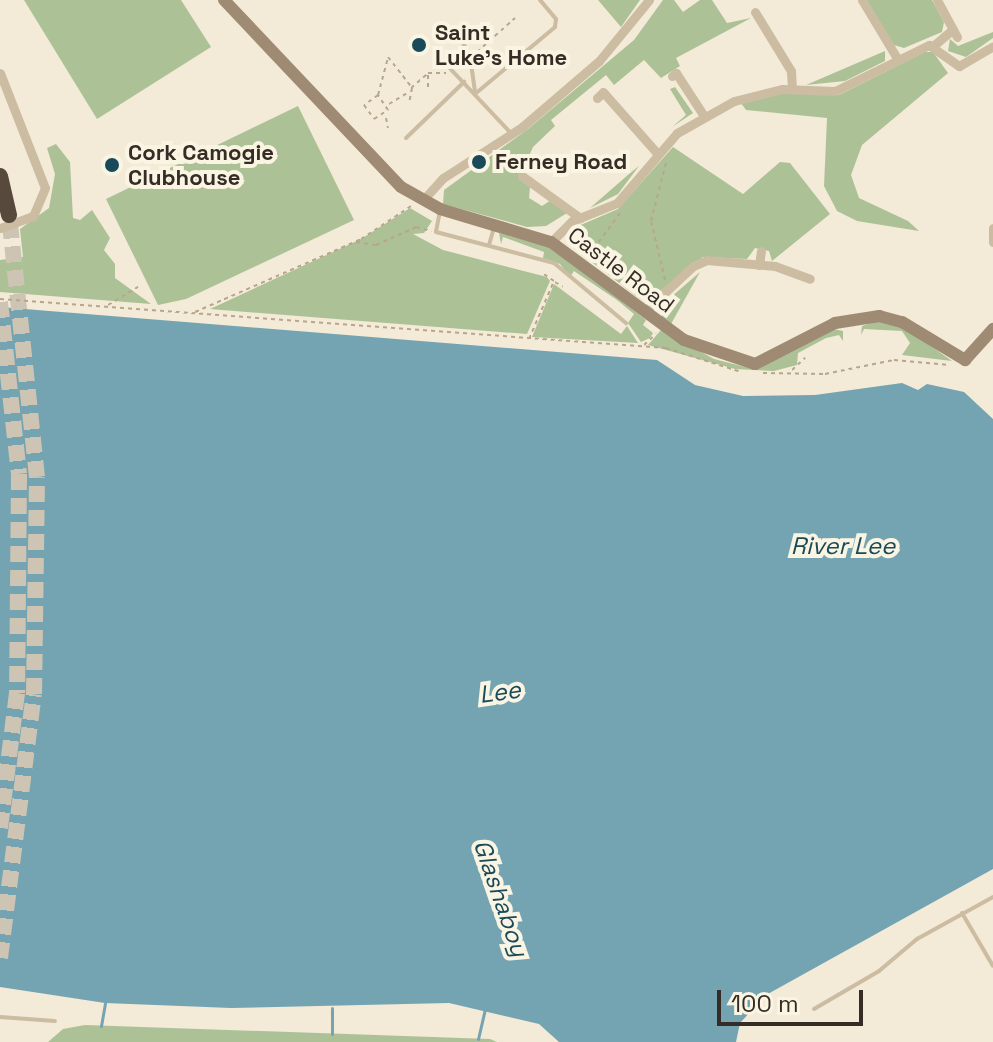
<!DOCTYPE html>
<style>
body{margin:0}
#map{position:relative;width:993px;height:1042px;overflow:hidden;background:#f3ead7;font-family:"Space Grotesk",sans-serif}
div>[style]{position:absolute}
.green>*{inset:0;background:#acc296}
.water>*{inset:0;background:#74a4b2}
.stream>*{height:3px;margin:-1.5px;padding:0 1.5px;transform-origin:1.5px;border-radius:1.5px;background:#74a4b2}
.highway-tunnel>*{height:16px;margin-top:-8px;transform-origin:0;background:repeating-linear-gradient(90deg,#cdc4b3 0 16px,transparent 0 24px)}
.path>*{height:2px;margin-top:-1px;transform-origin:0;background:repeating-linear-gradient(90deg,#b7a68c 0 4px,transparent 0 8px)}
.lane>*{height:4px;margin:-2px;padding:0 2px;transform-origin:2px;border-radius:2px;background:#cbbca2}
.street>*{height:9px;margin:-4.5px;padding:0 4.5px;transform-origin:4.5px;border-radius:4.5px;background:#cbbca2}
.secondary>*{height:12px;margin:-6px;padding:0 6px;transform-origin:6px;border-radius:6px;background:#9f8b73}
.highway>*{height:16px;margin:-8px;padding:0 8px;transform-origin:8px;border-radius:8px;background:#57493b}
.dots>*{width:22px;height:22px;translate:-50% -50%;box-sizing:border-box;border:4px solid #faf4e3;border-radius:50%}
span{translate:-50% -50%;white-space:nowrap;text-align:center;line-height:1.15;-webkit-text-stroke:8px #faf4e3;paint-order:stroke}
.poi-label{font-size:22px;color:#352d25;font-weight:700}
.left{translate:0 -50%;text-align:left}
.street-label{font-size:22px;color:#352d25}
.water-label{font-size:24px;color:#184a5a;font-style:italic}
.scale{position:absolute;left:717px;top:990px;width:146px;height:36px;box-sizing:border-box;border:4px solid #352d25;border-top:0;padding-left:10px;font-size:24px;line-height:28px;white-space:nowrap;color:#352d25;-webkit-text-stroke:6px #faf4e3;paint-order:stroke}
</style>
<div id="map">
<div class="green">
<div style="clip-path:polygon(24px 0,181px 0,211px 47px,97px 119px)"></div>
<div style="clip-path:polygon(598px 0,640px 0,621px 27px)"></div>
<div style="clip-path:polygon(663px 0,674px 0,683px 12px,700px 0,712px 0,727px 23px,751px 18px,676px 58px,680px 66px,661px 78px,644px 60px,614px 85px,606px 75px,551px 120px,555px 126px,533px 147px,519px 179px,530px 187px,529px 198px,542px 206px,551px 200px,567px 213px,546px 226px,527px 227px,443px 204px,444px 190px,528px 129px,634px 40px)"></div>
<div style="clip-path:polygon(866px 0,932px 0,944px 22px,942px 32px,904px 48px,894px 45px)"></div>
<div style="clip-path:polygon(993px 32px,993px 38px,966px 57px,948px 51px,950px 39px,958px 46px)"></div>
<div style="clip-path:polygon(885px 51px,885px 61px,845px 81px,806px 85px)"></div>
<div style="clip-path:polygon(925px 52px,933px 52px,948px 73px,862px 145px,851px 175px,859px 198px,908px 221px,919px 231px,857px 221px,837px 211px,824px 186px,827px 118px,746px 110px,741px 103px,784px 93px,839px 95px)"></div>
<div style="clip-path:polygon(675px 87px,693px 113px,672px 127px,686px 115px,670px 89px)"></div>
<div style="clip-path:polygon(298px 106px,354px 220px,186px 299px,158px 305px,106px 199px)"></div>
<div style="clip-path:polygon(56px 144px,70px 162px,73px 218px,80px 220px,92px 210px,110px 238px,104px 250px,115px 264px,115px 278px,151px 304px,0 292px,0 260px,23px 257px,20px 229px,49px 208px,55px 174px,47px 148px)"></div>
<div style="clip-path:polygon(673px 147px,743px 194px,780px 162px,790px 163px,830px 214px,772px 261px,769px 251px,755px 248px,747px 259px,703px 257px,652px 298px,640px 299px,584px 256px,569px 230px,618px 209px)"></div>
<div style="clip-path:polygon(639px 166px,618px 194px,590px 208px,629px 174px)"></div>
<div style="clip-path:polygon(410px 208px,432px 221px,424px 233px,413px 234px,443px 250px,547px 277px,550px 281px,527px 334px,210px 309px,361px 239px)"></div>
<div style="clip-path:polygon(499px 233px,554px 248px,646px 320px,643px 325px,653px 333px,650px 338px,641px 342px,628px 323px,634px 314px,617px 300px,574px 271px,570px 277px,560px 264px,543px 258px,544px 252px,503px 237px,501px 244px)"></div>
<div style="clip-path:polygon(700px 272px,671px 324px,662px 317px,663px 304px)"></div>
<div style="clip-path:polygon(554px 284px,621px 334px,627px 326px,638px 343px,532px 337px)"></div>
<div style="clip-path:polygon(877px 321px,907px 329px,952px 361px,902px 355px,910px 343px,902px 331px,864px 329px,861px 335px,862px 326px)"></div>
<div style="clip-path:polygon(834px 329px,843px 331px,843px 341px,839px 335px,826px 338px,798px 353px,797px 365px,774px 371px,735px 369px,648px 345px,661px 330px,714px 359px,753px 369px)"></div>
<div style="clip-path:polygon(85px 1025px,490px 1039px,497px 1042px,48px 1042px,63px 1029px)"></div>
</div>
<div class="water">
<div style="clip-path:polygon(0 307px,657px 360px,695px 385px,743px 396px,815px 395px,902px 383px,918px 390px,927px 384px,964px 392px,993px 419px,993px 869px,766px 995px,740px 1023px,736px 1042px,559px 1042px,539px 1024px,449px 1003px,231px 1008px,105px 1003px,0 987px)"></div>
</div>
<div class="stream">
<div style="left:332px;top:1008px;width:26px;rotate:90deg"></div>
<div style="left:101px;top:1026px;width:23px;rotate:-80deg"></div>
<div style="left:478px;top:1039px;width:31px;rotate:-77deg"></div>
</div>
<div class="highway-tunnel">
<div style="left:0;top:302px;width:173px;rotate:83.7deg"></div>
<div style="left:19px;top:474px;width:219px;rotate:90.5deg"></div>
<div style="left:17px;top:693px;width:136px;rotate:97.2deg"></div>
<div style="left:0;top:958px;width:266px;rotate:-82.7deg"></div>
<div style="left:34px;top:694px;width:217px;rotate:-89.2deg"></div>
<div style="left:37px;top:477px;width:263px;rotate:-96.1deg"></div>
</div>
<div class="path">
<div style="left:477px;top:52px;width:51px;rotate:-41.8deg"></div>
<div style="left:428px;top:87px;width:14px;rotate:-90deg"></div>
<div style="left:411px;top:88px;width:23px;rotate:-41deg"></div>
<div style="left:428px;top:73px;width:18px"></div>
<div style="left:378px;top:95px;width:17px;rotate:144deg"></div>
<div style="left:364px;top:105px;width:17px;rotate:54deg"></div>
<div style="left:374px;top:119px;width:17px;rotate:-33deg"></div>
<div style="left:388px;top:110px;width:18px;rotate:-124deg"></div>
<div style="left:378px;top:95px;width:39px;rotate:-75deg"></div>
<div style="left:388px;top:57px;width:39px;rotate:52deg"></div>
<div style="left:412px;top:88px;width:15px;rotate:101deg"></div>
<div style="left:389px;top:104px;width:21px;rotate:-31deg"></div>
<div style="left:386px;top:118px;width:10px;rotate:79deg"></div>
<div style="left:356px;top:242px;width:20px;rotate:9deg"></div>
<div style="left:376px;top:245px;width:44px;rotate:-24.2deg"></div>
<div style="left:416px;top:227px;width:16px;rotate:15deg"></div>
<div style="left:589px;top:255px;width:54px;rotate:-53.3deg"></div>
<div style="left:665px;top:280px;width:61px;rotate:-103.3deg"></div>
<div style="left:651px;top:221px;width:64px;rotate:-75.5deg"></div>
<div style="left:555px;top:282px;width:9px;rotate:32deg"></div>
<div style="left:0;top:299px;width:668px;rotate:4.21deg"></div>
<div style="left:666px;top:348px;width:79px;rotate:17.7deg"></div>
<div style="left:108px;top:305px;width:35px;rotate:-31deg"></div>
<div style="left:195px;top:312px;width:181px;rotate:-23.7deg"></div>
<div style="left:361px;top:239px;width:60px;rotate:-33.4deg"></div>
<div style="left:529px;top:339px;width:63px;rotate:-66.7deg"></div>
<div style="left:554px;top:281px;width:14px;rotate:-146deg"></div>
<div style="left:644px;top:345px;width:16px;rotate:-43deg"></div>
<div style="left:792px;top:370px;width:18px;rotate:-43deg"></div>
<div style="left:763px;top:373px;width:62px;rotate:0.9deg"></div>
<div style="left:825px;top:374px;width:70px;rotate:-11.5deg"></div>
<div style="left:894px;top:360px;width:56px;rotate:5.1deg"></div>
</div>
<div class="lane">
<div style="left:462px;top:41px;width:17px;rotate:62deg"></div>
<div style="left:470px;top:56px;width:36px;rotate:82deg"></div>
<div style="left:443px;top:61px;width:98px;rotate:46.7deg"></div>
<div style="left:475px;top:94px;width:104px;rotate:-39.9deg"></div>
<div style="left:555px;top:27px;width:8px;rotate:-83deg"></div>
<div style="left:556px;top:19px;width:25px;rotate:-130deg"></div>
<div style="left:406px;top:138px;width:81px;rotate:-44deg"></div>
<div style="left:440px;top:211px;width:21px;rotate:101deg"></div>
<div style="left:436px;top:232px;width:122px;rotate:14.7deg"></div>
<div style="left:554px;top:263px;width:94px;rotate:39.8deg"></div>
<div style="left:489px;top:245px;width:18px;rotate:-74deg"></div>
<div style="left:962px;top:913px;width:61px;rotate:59.7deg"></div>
<div style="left:814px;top:1009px;width:75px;rotate:-30.3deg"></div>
<div style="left:879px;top:971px;width:50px;rotate:-40.1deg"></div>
<div style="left:917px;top:939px;width:87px;rotate:-28.9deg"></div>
<div style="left:0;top:1017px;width:55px;rotate:4.2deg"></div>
</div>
<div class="street">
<div style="left:862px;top:0;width:70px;rotate:59deg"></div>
<div style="left:937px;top:0;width:42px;rotate:61.6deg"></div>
<div style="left:755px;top:12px;width:69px;rotate:58.6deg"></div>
<div style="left:791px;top:71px;width:18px;rotate:87deg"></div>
<div style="left:933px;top:46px;width:26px;rotate:-40deg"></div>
<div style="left:0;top:73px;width:123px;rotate:68.6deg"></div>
<div style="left:45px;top:188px;width:30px;rotate:113deg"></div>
<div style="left:33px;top:216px;width:35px;rotate:160deg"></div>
<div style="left:672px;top:76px;width:5px;rotate:-37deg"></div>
<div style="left:676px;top:73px;width:51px;rotate:56.9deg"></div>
<div style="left:597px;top:98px;width:8px;rotate:-45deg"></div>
<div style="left:603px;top:92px;width:81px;rotate:48.5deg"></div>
<div style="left:522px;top:176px;width:72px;rotate:35.9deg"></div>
<div style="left:423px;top:200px;width:30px;rotate:-48deg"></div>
<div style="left:443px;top:178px;width:94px;rotate:-32.8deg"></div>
<div style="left:522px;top:127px;width:101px;rotate:-40.6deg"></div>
<div style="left:599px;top:61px;width:79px;rotate:-50.7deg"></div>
<div style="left:993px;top:228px;width:14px;rotate:90deg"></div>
<div style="left:551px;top:242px;width:30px;rotate:-45deg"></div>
<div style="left:572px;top:221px;width:48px;rotate:-21.8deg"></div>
<div style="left:617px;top:203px;width:92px;rotate:-49.4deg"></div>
<div style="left:677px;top:133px;width:65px;rotate:-29.3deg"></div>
<div style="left:734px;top:101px;width:49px;rotate:-14deg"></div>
<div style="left:782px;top:89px;width:53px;rotate:2.2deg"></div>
<div style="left:835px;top:91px;width:105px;rotate:-26.1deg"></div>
<div style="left:929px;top:45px;width:37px;rotate:35deg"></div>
<div style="left:959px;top:66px;width:39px;rotate:-30deg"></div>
<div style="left:759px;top:265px;width:14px;rotate:-82deg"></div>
<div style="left:644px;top:312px;width:67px;rotate:-43.2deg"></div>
<div style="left:693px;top:266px;width:15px;rotate:-23deg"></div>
<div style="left:707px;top:260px;width:68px;rotate:5deg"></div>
<div style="left:775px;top:266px;width:37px;rotate:20deg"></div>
</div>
<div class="secondary">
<div style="left:224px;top:0;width:257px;rotate:46.6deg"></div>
<div style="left:401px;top:187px;width:45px;rotate:29.4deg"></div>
<div style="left:440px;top:209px;width:116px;rotate:16.6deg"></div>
<div style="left:551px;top:242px;width:165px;rotate:36.4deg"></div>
<div style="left:684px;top:340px;width:75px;rotate:18.7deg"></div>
<div style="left:755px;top:364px;width:90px;rotate:-27.1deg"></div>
<div style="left:835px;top:323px;width:45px;rotate:-9deg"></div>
<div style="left:879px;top:316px;width:24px;rotate:15deg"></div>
<div style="left:902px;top:322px;width:74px;rotate:31.1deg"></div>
<div style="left:965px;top:360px;width:42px;rotate:-47.9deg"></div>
</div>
<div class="highway">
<div style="left:0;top:176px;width:40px;rotate:77deg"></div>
</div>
<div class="dots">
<div style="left:419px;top:45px;background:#184a5a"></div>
<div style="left:479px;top:162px;background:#184a5a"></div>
<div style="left:112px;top:165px;background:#184a5a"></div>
</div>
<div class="poi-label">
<span class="left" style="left:435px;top:45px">Saint<br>Luke's Home</span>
<span class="left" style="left:128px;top:165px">Cork Camogie<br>Clubhouse</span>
<span class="left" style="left:495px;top:162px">Ferney Road</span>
</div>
<div class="street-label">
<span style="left:621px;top:270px;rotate:37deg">Castle Road</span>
</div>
<div class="water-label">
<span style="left:843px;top:546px">River Lee</span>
<span style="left:500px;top:692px;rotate:-8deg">Lee</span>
<span style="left:501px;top:898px;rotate:71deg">Glashaboy</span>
</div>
<div class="scale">100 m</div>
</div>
